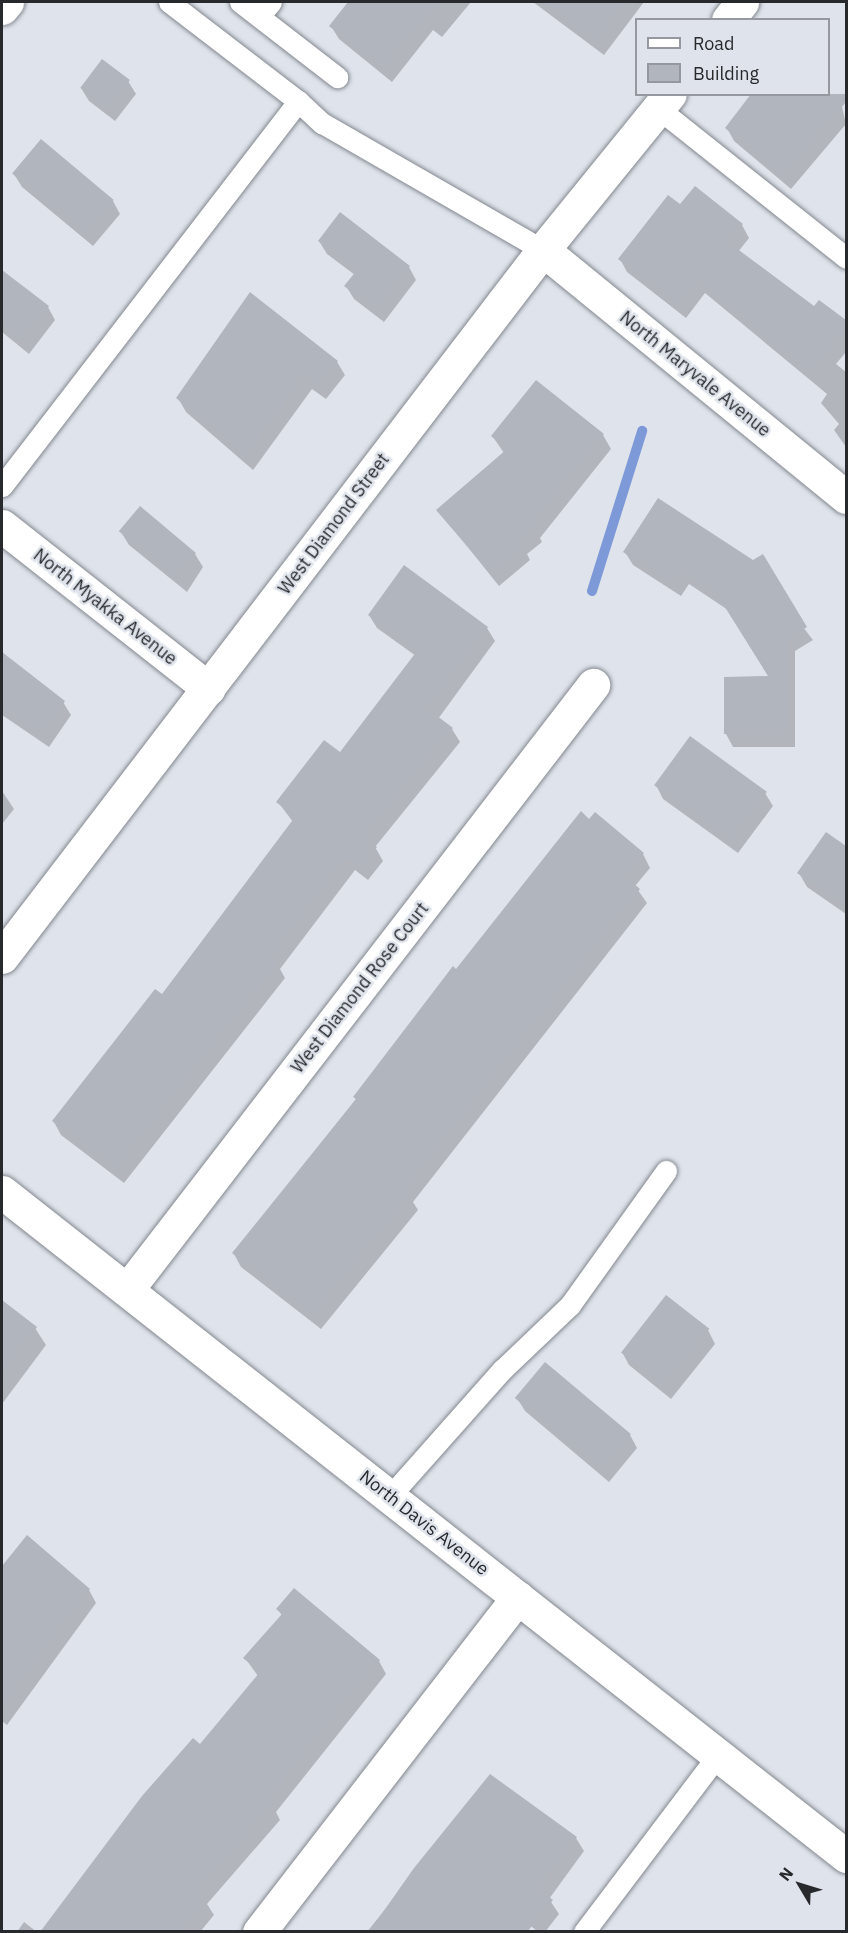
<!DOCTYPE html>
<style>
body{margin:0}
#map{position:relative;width:848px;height:1933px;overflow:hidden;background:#dfe4ec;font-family:"IBM Plex Sans",sans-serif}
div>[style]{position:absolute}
.shadow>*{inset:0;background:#0003}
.stream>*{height:10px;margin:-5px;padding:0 5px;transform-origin:5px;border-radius:5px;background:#7e99d7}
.building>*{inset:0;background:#b1b5bd;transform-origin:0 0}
.roads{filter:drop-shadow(0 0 2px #83878f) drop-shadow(0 0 2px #83878f)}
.lane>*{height:21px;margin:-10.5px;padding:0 10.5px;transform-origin:10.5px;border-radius:10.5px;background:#fff}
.street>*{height:33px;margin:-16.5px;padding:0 16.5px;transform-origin:16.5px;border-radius:16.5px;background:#fff}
.secondary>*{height:33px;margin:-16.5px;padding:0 16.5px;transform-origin:16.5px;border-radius:16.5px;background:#fff}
span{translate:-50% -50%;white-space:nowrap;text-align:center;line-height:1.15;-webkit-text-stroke:5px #dfe4ec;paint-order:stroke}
.street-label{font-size:18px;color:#27292c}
.frame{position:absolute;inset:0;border:3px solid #27292c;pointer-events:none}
.legend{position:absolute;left:635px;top:18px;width:195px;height:78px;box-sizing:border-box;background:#dfe4ec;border:2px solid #95999f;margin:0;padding:8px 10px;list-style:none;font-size:18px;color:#27292c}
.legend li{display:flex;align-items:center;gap:12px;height:30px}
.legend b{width:30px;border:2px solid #95999f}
.north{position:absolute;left:770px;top:1855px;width:60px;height:60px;-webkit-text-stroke:4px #dfe4ec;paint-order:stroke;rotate:308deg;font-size:16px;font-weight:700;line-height:24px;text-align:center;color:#27292c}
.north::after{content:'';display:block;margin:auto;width:21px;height:27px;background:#27292c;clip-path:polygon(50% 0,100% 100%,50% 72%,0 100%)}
</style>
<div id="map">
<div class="shadow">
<div style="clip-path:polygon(351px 2px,471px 2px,442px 37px,433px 30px,392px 82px,339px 39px,331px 26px)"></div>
<div style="clip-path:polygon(533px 2px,644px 2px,604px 55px)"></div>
<div style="clip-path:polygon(128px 81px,136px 94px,115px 121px,89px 101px,81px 88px)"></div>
<div style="clip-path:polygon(827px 94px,842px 107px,846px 124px,791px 189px,734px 141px,727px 128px)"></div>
<div style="clip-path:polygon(14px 174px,113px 201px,120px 214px,93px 246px,22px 187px)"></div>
<div style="clip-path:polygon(680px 206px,742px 225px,749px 238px,738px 252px,814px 308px,819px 302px,846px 322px,846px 352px,836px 364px,846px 372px,846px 447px,834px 430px,839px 424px,821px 403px,827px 394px,705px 293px,686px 318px,627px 272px,620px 259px)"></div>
<div style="clip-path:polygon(319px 241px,409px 267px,416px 280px,384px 322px,354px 299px,346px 286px,355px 275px,327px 254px)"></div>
<div style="clip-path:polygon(2px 272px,48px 307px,55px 320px,29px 354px,2px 332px)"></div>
<div style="clip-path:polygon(251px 294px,337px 362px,345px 375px,326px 399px,312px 389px,253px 470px,186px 412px,178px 398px)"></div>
<div style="clip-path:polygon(536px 382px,603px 435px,611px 449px,540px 538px,542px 542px,527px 554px,530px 560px,499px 586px,438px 510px,504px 453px,493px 437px)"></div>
<div style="clip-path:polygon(121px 532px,195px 554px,203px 567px,187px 592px,129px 545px)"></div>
<div style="clip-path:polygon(625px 552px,753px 562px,813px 640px,795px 651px,795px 747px,733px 747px,726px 734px,726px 678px,770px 678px,728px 610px,689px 584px,681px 596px,633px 565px)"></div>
<div style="clip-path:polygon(369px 615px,487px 628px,495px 641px,438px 719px,452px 729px,460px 742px,375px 847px,383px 861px,368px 880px,355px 870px,280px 969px,285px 978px,124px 1183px,61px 1135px,54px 1122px,162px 996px,293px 822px,278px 802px,340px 754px,416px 656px,377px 628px)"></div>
<div style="clip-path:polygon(2px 654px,63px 702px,71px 715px,49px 747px,2px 715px)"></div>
<div style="clip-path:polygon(656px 785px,765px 793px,773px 806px,738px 853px,663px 799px)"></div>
<div style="clip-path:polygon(2px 791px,14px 809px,2px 824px)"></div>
<div style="clip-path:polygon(595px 814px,643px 854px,650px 868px,635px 886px,647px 903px,413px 1202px,418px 1210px,321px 1329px,241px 1267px,234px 1254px,457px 971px)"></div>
<div style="clip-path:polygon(827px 834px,846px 848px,846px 914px,807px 887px,799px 873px)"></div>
<div style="clip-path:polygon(2px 1302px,35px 1328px,46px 1345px,2px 1404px)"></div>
<div style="clip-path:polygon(708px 1330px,715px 1344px,671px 1399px,629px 1365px,622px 1352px)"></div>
<div style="clip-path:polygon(517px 1398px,630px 1435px,637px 1448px,609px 1482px,525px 1411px)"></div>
<div style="clip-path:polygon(27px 1538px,89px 1590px,96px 1603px,7px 1725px,2px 1721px,2px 1568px)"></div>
<div style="clip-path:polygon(278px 1609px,379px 1661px,386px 1674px,276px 1812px,280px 1820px,207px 1904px,214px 1915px,200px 1932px,42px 1932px,258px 1676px,245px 1658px,282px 1616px)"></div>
<div style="clip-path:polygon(491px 1776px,576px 1838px,584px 1851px,549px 1899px,559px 1914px,545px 1932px,538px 1932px,525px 1921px,516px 1932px,367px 1932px)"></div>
<div style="clip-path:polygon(24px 1922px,37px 1932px,17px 1932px)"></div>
</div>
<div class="stream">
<div style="left:592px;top:591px;width:168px;rotate:-72.6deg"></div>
</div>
<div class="building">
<div style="clip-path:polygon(348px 2px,438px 2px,383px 70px,329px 26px)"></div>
<div style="clip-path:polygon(541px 2px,627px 2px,596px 43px)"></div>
<div style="left:102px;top:59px;width:35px;height:36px;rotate:37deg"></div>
<div style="clip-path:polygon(751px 94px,846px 94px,846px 102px,783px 177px,725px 128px)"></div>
<div style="left:41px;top:139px;width:95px;height:45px;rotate:40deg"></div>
<div style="clip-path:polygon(695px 186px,743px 224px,728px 242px,814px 306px,819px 300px,846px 320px,846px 330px,809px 374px,697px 281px,678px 306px,618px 259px,668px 195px,680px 204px)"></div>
<div style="clip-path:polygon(340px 212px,410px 266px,376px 310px,344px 286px,357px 270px,318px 241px)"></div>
<div style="clip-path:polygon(2px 270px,49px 306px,21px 341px,2px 326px)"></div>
<div style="clip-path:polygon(250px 292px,338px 361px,318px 387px,304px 377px,245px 458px,176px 398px)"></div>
<div style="clip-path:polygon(536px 380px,604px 434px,533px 525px,535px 528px,520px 541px,523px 546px,491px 574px,436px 510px,507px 449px,491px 436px)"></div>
<div style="clip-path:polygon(658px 498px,753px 560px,763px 554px,807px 627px,789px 638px,788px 734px,724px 734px,724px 677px,768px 676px,718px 596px,681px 572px,673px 584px,623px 552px)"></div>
<div style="left:140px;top:506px;width:73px;height:33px;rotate:40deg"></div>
<div style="clip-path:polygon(404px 565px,488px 627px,428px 709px,453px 728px,365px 837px,377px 847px,360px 868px,347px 858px,271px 958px,279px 964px,116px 1170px,52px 1121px,155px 989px,162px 994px,295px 817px,276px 802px,324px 740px,340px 752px,417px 651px,368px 615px)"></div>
<div style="clip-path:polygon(2px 652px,65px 701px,42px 735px,2px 708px)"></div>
<div style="left:690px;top:736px;width:95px;height:61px;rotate:36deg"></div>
<div style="clip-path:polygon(581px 811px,589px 819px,595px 812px,644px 853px,625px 876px,640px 889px,405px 1191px,411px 1196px,312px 1317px,232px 1253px,356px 1099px,353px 1097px,453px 966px,456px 969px)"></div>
<div style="clip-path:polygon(826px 832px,846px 846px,846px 907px,797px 873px)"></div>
<div style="left:666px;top:1295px;width:55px;height:73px;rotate:38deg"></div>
<div style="clip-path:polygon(2px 1300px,37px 1327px,2px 1373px)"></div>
<div style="left:545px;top:1362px;width:112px;height:47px;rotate:40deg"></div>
<div style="clip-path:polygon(27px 1535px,90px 1589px,2px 1709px,2px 1566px)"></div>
<div style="clip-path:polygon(294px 1588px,380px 1660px,268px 1800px,274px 1805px,197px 1893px,207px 1901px,182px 1932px,40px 1932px,142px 1796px,193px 1738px,200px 1744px,260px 1672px,243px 1658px,282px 1614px,276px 1609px)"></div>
<div style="clip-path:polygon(490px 1774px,577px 1837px,539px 1889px,553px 1900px,527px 1932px,369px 1932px,414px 1868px)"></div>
</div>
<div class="roads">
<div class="lane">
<div style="left:169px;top:2px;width:163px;rotate:37.5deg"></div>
<div style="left:240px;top:2px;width:123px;rotate:37.7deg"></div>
<div style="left:259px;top:16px;width:18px;rotate:-49deg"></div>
<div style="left:659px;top:109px;width:239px;rotate:38.5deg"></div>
<div style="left:2px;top:486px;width:486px;rotate:-52.4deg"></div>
<div style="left:298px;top:101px;width:33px;rotate:43deg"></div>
<div style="left:322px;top:123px;width:255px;rotate:29.9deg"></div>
<div style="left:390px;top:1496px;width:169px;rotate:-48.4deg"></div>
<div style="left:502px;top:1370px;width:94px;rotate:-43.7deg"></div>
<div style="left:570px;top:1305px;width:165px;rotate:-54.4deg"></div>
<div style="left:584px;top:1932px;width:222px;rotate:-52.9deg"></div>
</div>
<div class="street">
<div style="left:2px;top:8px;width:8px;rotate:-50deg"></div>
<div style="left:728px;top:20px;width:23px;rotate:-52deg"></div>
<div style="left:543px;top:250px;width:391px;rotate:39.2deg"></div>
<div style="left:2px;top:526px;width:263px;rotate:38.2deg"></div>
<div style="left:2px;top:957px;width:890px;rotate:-52.58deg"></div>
<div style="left:543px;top:250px;width:201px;rotate:-50.9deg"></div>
<div style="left:127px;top:1290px;width:764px;rotate:-52.39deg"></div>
<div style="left:259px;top:1932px;width:423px;rotate:-52.3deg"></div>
</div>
<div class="secondary">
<div style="left:2px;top:1192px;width:1074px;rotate:38.19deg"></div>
</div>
</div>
<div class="street-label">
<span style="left:695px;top:374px;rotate:39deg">North Maryvale Avenue</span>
<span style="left:334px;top:524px;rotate:-53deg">West Diamond Street</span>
<span style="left:105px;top:607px;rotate:38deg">North Myakka Avenue</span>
<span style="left:360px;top:988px;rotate:-52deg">West Diamond Rose Court</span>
<span style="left:424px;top:1523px;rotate:38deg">North Davis Avenue</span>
</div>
<div class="frame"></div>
<ul class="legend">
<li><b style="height:8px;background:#fff"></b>Road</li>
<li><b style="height:16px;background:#b1b5bd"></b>Building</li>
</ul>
<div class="north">N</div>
</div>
